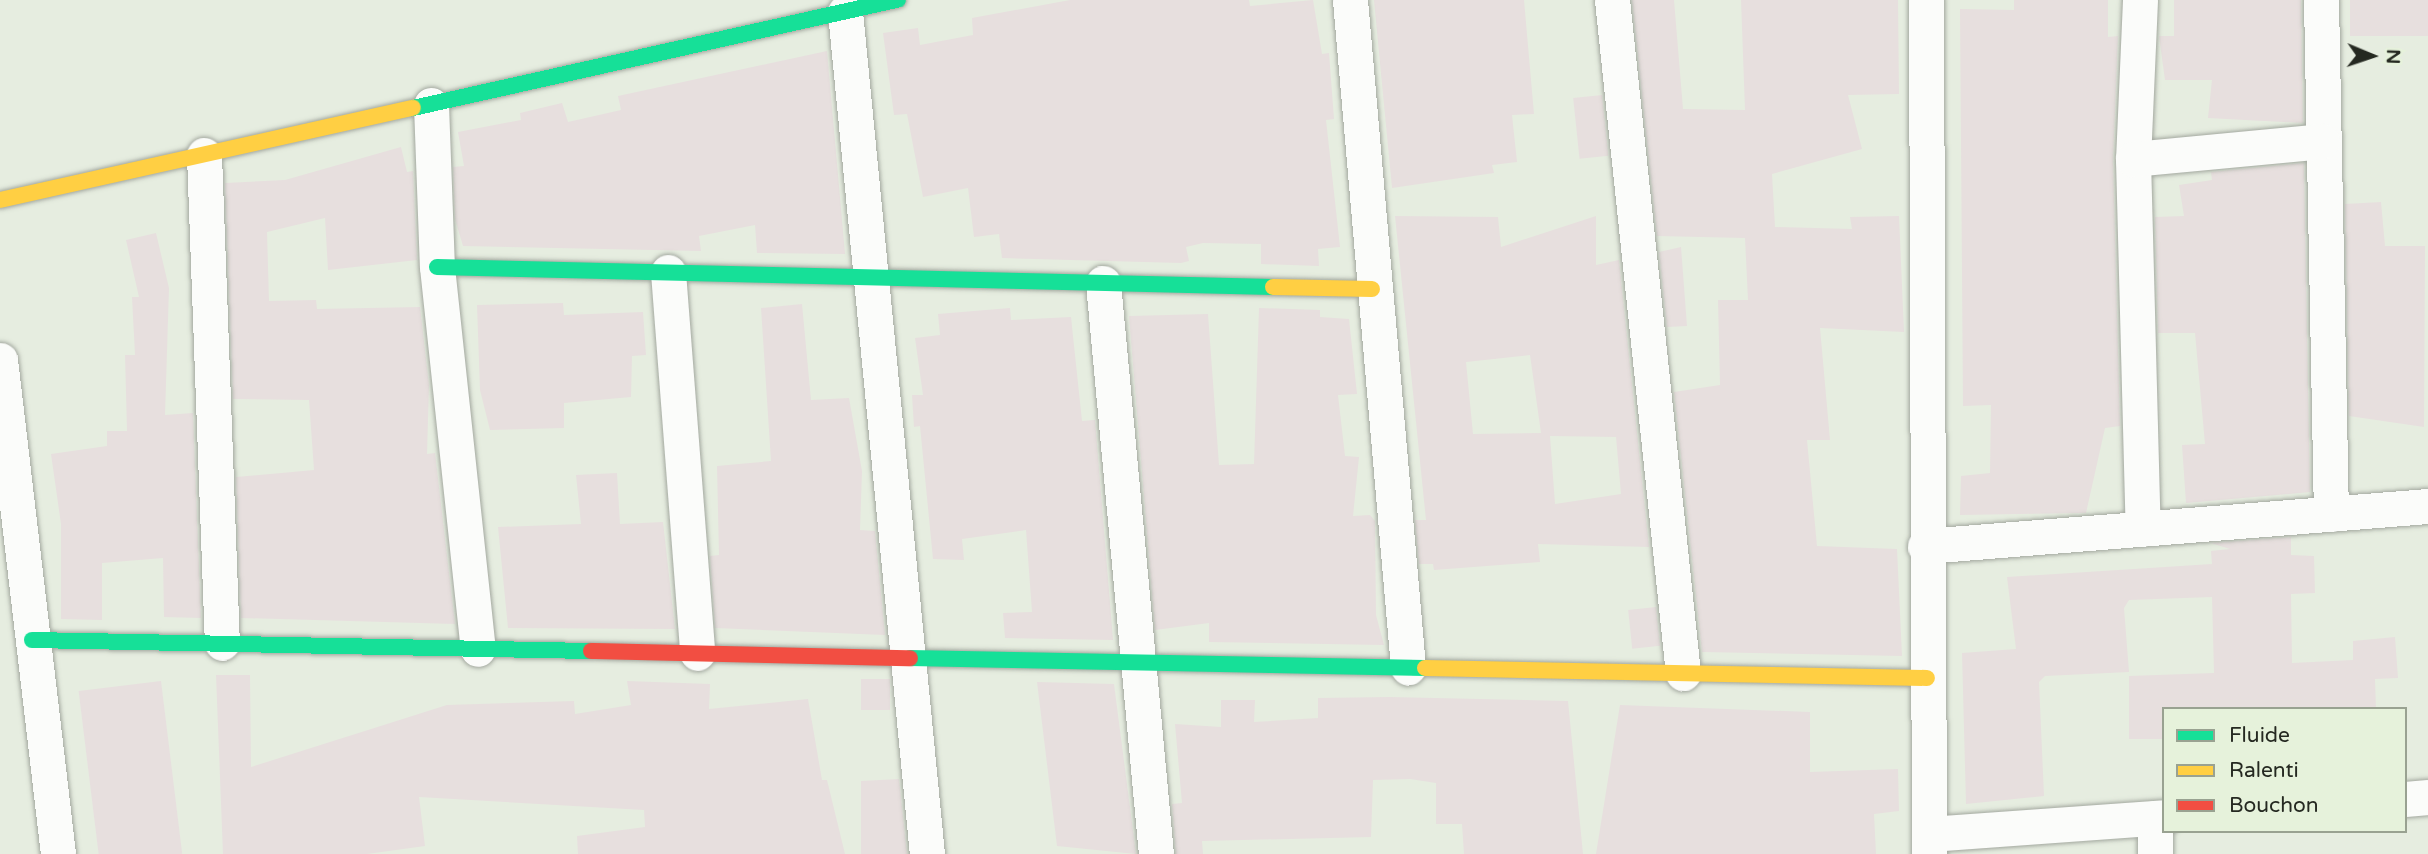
<!DOCTYPE html>
<style>
body{margin:0}
#map{position:relative;width:2428px;height:854px;overflow:hidden;background:#e6ede0;font-family:"Varela Round",sans-serif}
div>[style]{position:absolute}
.building>*{inset:0;background:#e7dfde;transform-origin:0 0}
.roads{filter:drop-shadow(0 0 2px #a3a89f) drop-shadow(0 0 2px #a3a89f)}
.street>*{height:35px;margin:-17.5px;padding:0 17.5px;transform-origin:17.5px;border-radius:17.5px;background:#fbfcfa}
.fast>*{height:16px;margin:-8px;padding:0 8px;transform-origin:8px;border-radius:8px;background:#16e098}
.slow>*{height:16px;margin:-8px;padding:0 8px;transform-origin:8px;border-radius:8px;background:#ffcf43}
.jam>*{height:16px;margin:-8px;padding:0 8px;transform-origin:8px;border-radius:8px;background:#f24e42}
span{translate:-50% -50%;white-space:nowrap;text-align:center;line-height:1.15;-webkit-text-stroke:5px #e6f2db;paint-order:stroke}
.legend{position:absolute;left:2162px;top:707px;width:245px;height:126px;box-sizing:border-box;background:#e6f2db;border:2px solid #99a291;margin:0;padding:9px 12px;list-style:none;font-size:21px;color:#252921}
.legend li{display:flex;align-items:center;gap:14px;height:35px}
.legend b{width:35px;border:2px solid #99a291}
.north{position:absolute;left:2337px;top:21px;width:70px;height:70px;-webkit-text-stroke:5px #e6f2db;paint-order:stroke;rotate:92deg;font-size:19px;font-weight:700;line-height:28px;text-align:center;color:#252921}
.north::after{content:'';display:block;margin:auto;width:24px;height:32px;background:#252921;clip-path:polygon(50% 0,100% 100%,50% 72%,0 100%)}
</style>
<div id="map">
<div class="building">
<div style="clip-path:polygon(1070px 0,1249px 0,1250px 6px,1313px 0,1322px 54px,1329px 53px,1334px 119px,1326px 120px,1340px 247px,1318px 249px,1319px 266px,1261px 264px,1261px 244px,1203px 243px,1186px 247px,1189px 261px,1181px 263px,1002px 258px,999px 234px,974px 237px,968px 188px,923px 197px,907px 114px,894px 115px,883px 33px,918px 28px,920px 45px,973px 35px,972px 18px)"></div>
<div style="clip-path:polygon(1374px 0,1524px 0,1534px 114px,1512px 115px,1517px 162px,1492px 165px,1494px 173px,1392px 188px)"></div>
<div style="clip-path:polygon(1632px 0,1674px 0,1683px 109px,1745px 110px,1741px 0,1898px 0,1899px 94px,1848px 95px,1862px 149px,1772px 174px,1775px 227px,1852px 229px,1850px 217px,1899px 216px,1904px 332px,1820px 328px,1830px 440px,1807px 440px,1817px 546px,1897px 549px,1902px 656px,1702px 652px,1674px 392px,1720px 385px,1718px 300px,1748px 300px,1745px 238px,1657px 236px)"></div>
<div style="clip-path:polygon(2014px 0,2108px 0,2108px 37px,2118px 36px,2113px 160px,2120px 426px,2105px 428px,2086px 513px,1960px 515px,1961px 476px,1990px 473px,1991px 405px,1963px 406px,1960px 9px,2014px 10px)"></div>
<div style="clip-path:polygon(2174px 0,2301px 0,2303px 123px,2208px 118px,2212px 80px,2165px 80px,2159px 36px,2174px 36px)"></div>
<div style="left:2350px;top:0;width:78px;height:36px"></div>
<div style="clip-path:polygon(827px 51px,845px 254px,757px 253px,755px 225px,699px 236px,701px 251px,463px 246px,455px 219px,453px 167px,464px 166px,458px 132px,521px 120px,520px 113px,562px 103px,568px 122px,621px 110px,618px 96px)"></div>
<div style="left:1602px;top:95px;width:61px;height:29px;rotate:84deg"></div>
<div style="clip-path:polygon(401px 147px,407px 172px,413px 171px,417px 260px,328px 270px,325px 218px,267px 232px,269px 301px,316px 300px,317px 309px,420px 307px,429px 385px,427px 454px,435px 453px,455px 624px,241px 618px,236px 477px,314px 470px,309px 400px,233px 399px,225px 183px,285px 180px)"></div>
<div style="clip-path:polygon(2304px 163px,2310px 492px,2186px 503px,2182px 445px,2205px 444px,2195px 333px,2158px 333px,2155px 217px,2184px 216px,2179px 185px,2212px 180px,2211px 172px)"></div>
<div style="clip-path:polygon(2381px 202px,2385px 246px,2425px 246px,2424px 427px,2349px 416px,2345px 204px)"></div>
<div style="clip-path:polygon(evenodd,1395px 216px,1498px 217px,1501px 247px,1596px 216px,1596px 265px,1619px 260px,1649px 547px,1538px 544px,1540px 562px,1434px 570px,1433px 564px,1419px 564px,1415px 520px,1426px 520px,1395px 216px,1530px 355px,1541px 433px,1473px 434px,1466px 362px,1530px 355px,1395px 216px,1550px 436px,1616px 437px,1621px 494px,1555px 504px,1550px 436px)"></div>
<div style="clip-path:polygon(156px 233px,169px 288px,165px 415px,193px 413px,201px 618px,164px 617px,163px 558px,102px 563px,102px 620px,61px 619px,61px 524px,51px 454px,107px 446px,107px 431px,127px 431px,125px 355px,135px 355px,132px 297px,139px 297px,126px 240px)"></div>
<div style="clip-path:polygon(1681px 247px,1687px 326px,1667px 327px,1659px 252px)"></div>
<div style="clip-path:polygon(563px 303px,564px 315px,643px 312px,646px 355px,632px 356px,631px 397px,564px 403px,564px 428px,490px 430px,480px 390px,477px 305px)"></div>
<div style="clip-path:polygon(802px 304px,811px 400px,849px 398px,862px 471px,860px 530px,875px 531px,885px 635px,715px 628px,710px 556px,719px 555px,717px 466px,771px 461px,761px 308px)"></div>
<div style="clip-path:polygon(1010px 308px,1011px 320px,1071px 317px,1082px 421px,1095px 420px,1113px 640px,1005px 638px,1003px 613px,1032px 612px,1026px 530px,962px 539px,964px 560px,933px 559px,920px 426px,914px 427px,912px 395px,923px 395px,915px 338px,940px 335px,938px 314px)"></div>
<div style="clip-path:polygon(1259px 308px,1320px 310px,1320px 317px,1349px 319px,1357px 394px,1338px 395px,1345px 456px,1359px 457px,1353px 516px,1370px 515px,1375px 521px,1376px 615px,1384px 645px,1209px 642px,1209px 623px,1155px 630px,1129px 316px,1208px 314px,1219px 465px,1254px 464px)"></div>
<div style="clip-path:polygon(617px 473px,620px 524px,663px 522px,675px 629px,508px 628px,498px 527px,581px 524px,576px 475px)"></div>
<div style="clip-path:polygon(2291px 537px,2291px 555px,2314px 556px,2315px 593px,2291px 594px,2292px 663px,2353px 660px,2353px 641px,2395px 637px,2398px 678px,2375px 679px,2376px 709px,2164px 709px,2164px 739px,2129px 739px,2129px 676px,2214px 673px,2212px 597px,2129px 600px,2124px 608px,2129px 672px,2045px 676px,2039px 682px,2044px 796px,1966px 804px,1962px 653px,2016px 649px,2007px 577px,2212px 564px,2211px 551px,2230px 549px,2211px 543px)"></div>
<div style="left:1656px;top:607px;width:39px;height:28px;rotate:84deg"></div>
<div style="clip-path:polygon(216px 675px,250px 675px,251px 767px,447px 705px,574px 701px,575px 714px,631px 705px,627px 681px,710px 684px,709px 709px,808px 699px,822px 780px,827px 780px,845px 854px,578px 854px,577px 836px,645px 827px,644px 810px,419px 797px,425px 846px,367px 854px,223px 854px)"></div>
<div style="left:861px;top:679px;width:29px;height:31px"></div>
<div style="left:161px;top:681px;width:174px;height:83px;rotate:83deg"></div>
<div style="clip-path:polygon(1037px 682px,1114px 684px,1136px 854px,1057px 846px)"></div>
<div style="clip-path:polygon(1389px 697px,1568px 701px,1583px 854px,1464px 854px,1462px 824px,1436px 824px,1436px 783px,1410px 779px,1373px 780px,1371px 837px,1202px 841px,1203px 854px,1176px 854px,1172px 804px,1182px 803px,1175px 724px,1221px 727px,1221px 700px,1255px 700px,1254px 722px,1318px 718px,1318px 698px)"></div>
<div style="clip-path:polygon(1620px 705px,1810px 712px,1810px 772px,1898px 769px,1899px 811px,1874px 814px,1876px 854px,1596px 854px)"></div>
<div style="clip-path:polygon(899px 779px,907px 854px,861px 854px,861px 781px)"></div>
</div>
<div class="roads">
<div class="street">
<div style="left:1350px;top:0;width:670px;rotate:85.03deg"></div>
<div style="left:1612px;top:0;width:677px;rotate:83.98deg"></div>
<div style="left:1926px;top:0;width:854px;rotate:89.8deg"></div>
<div style="left:2140px;top:0;width:159px;rotate:92.5deg"></div>
<div style="left:2133px;top:159px;width:370px;rotate:88.5deg"></div>
<div style="left:2321px;top:0;width:514px;rotate:88.89deg"></div>
<div style="left:845px;top:12px;width:846px;rotate:84.44deg"></div>
<div style="left:431px;top:105px;width:162px;rotate:87.9deg"></div>
<div style="left:437px;top:267px;width:384px;rotate:83.9deg"></div>
<div style="left:204px;top:155px;width:488px;rotate:87.9deg"></div>
<div style="left:2133px;top:159px;width:190px;rotate:-5.4deg"></div>
<div style="left:668px;top:272px;width:382px;rotate:85.6deg"></div>
<div style="left:1103px;top:283px;width:573px;rotate:84.7deg"></div>
<div style="left:0;top:360px;width:497px;rotate:83.3deg"></div>
<div style="left:1925px;top:546px;width:505px;rotate:-4.55deg"></div>
<div style="left:2405px;top:799px;width:23px;rotate:-5deg"></div>
<div style="left:2155px;top:818px;width:36px;rotate:90deg"></div>
<div style="left:1929px;top:834px;width:236px;rotate:-4.1deg"></div>
</div>
<div class="fast">
<div style="left:413px;top:108px;width:497px;rotate:-12.6deg"></div>
<div style="left:437px;top:267px;width:836px;rotate:1.37deg"></div>
<div style="left:32px;top:640px;width:559px;rotate:1.13deg"></div>
<div style="left:910px;top:658px;width:515px;rotate:1.11deg"></div>
</div>
<div class="slow">
<div style="left:0;top:200px;width:423px;rotate:-12.6deg"></div>
<div style="left:1273px;top:287px;width:99px;rotate:1.2deg"></div>
<div style="left:1425px;top:668px;width:502px;rotate:1.14deg"></div>
</div>
<div class="jam">
<div style="left:591px;top:651px;width:319px;rotate:1.3deg"></div>
</div>
</div>
<ul class="legend">
<li><b style="height:9px;background:#16e098"></b>Fluide</li>
<li><b style="height:9px;background:#ffcf43"></b>Ralenti</li>
<li><b style="height:9px;background:#f24e42"></b>Bouchon</li>
</ul>
<div class="north">N</div>
</div>
